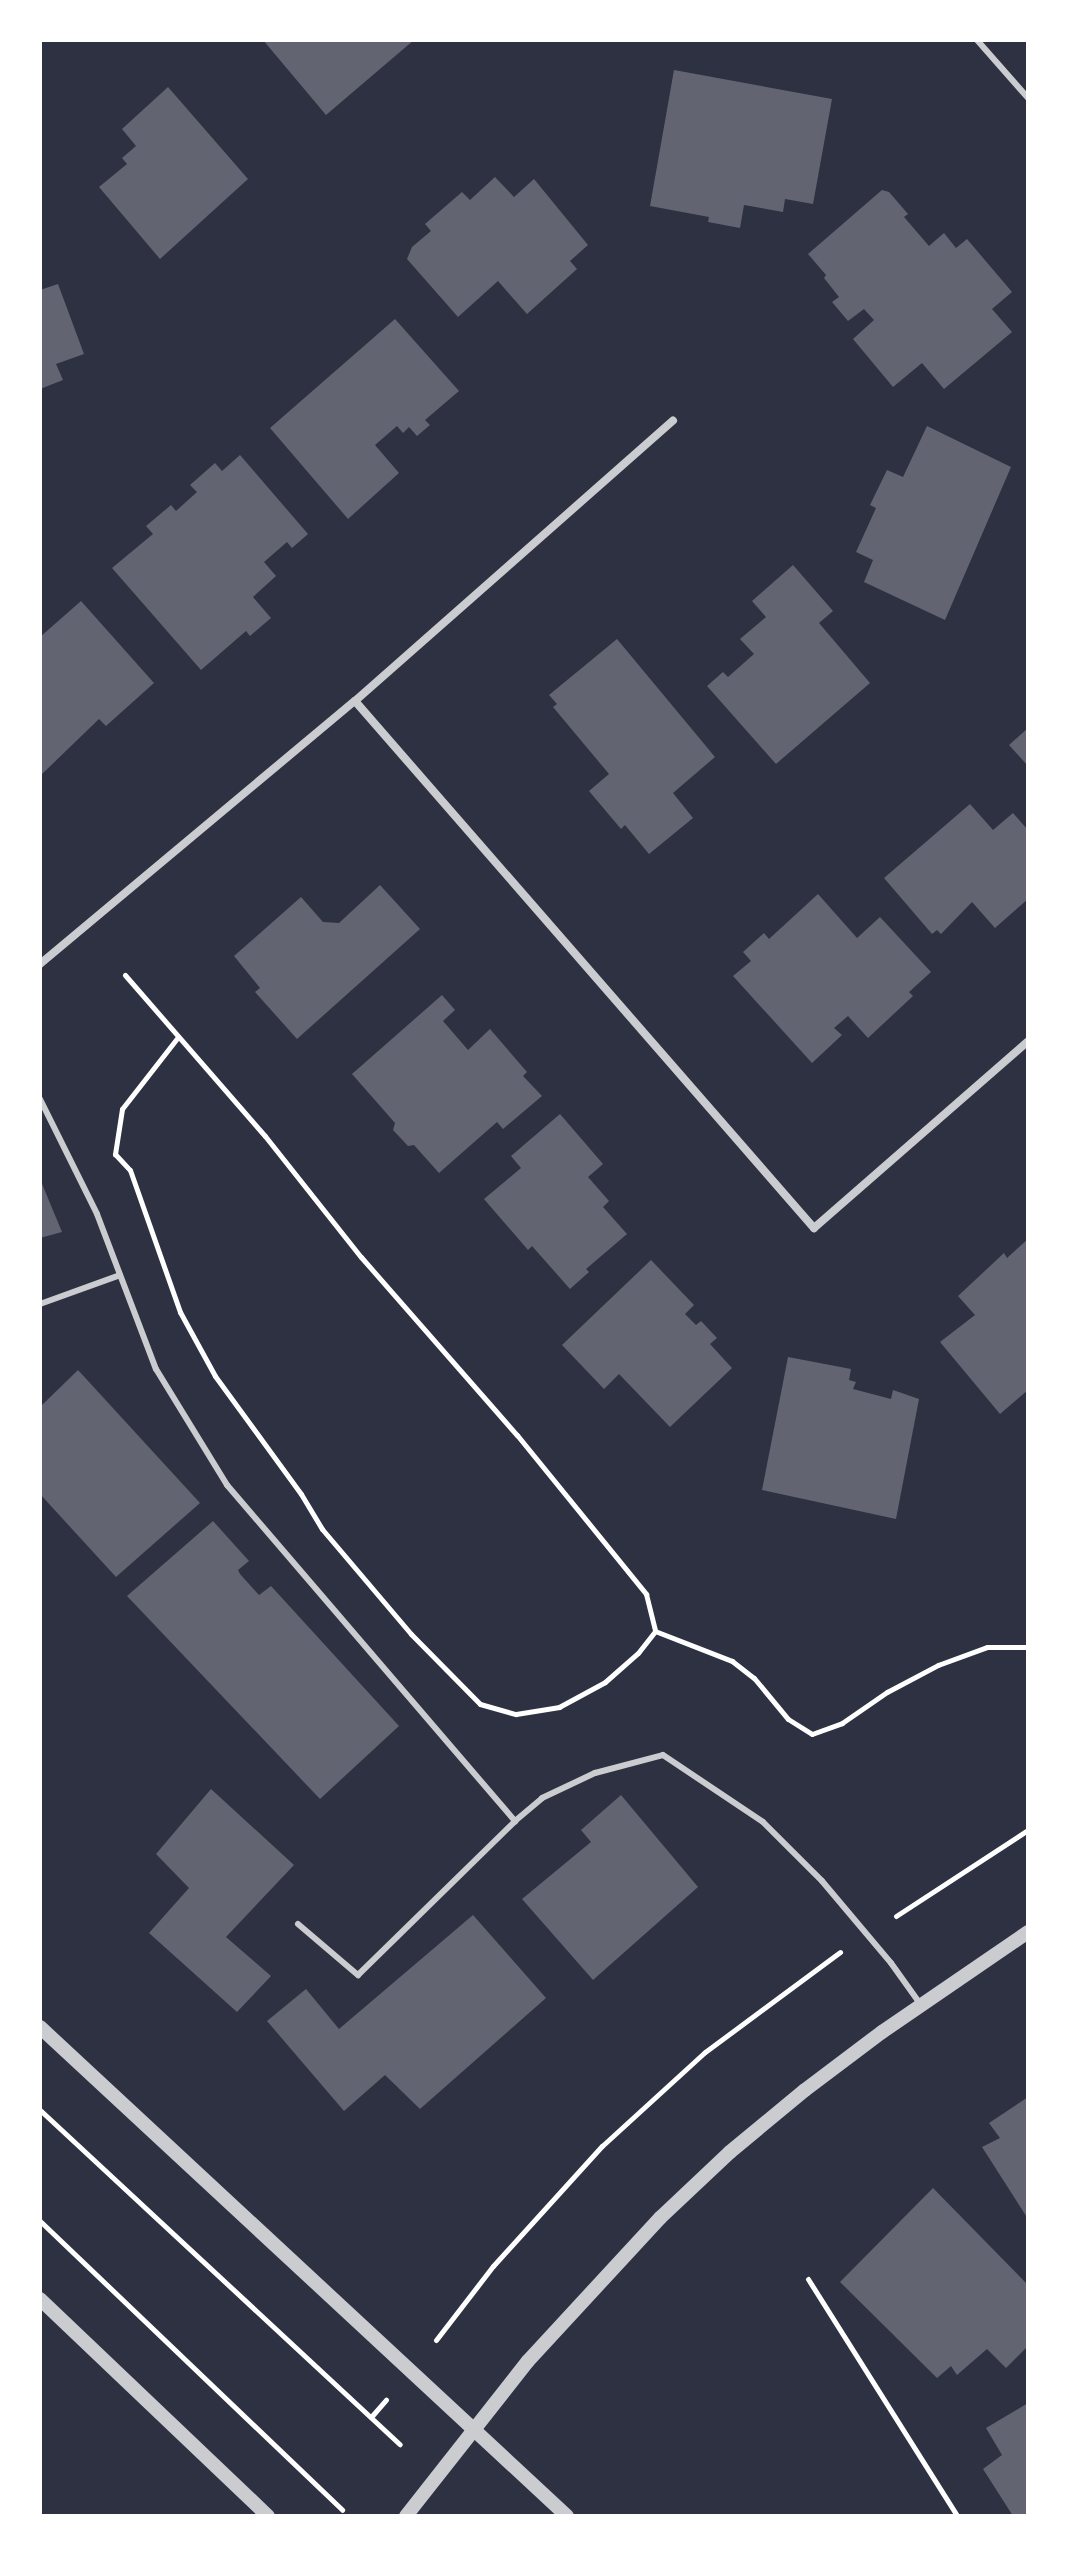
<!DOCTYPE html>
<style>
body{margin:0}
#map{position:relative;width:1068px;height:2556px;overflow:hidden;background:#2d3142;font-family:Helvetica,sans-serif}
div>[style]{position:absolute}
.building>*{inset:0;background:#626471}
.path>*{height:5px;margin:-2.5px;padding:0 2.5px;transform-origin:2.5px;border-radius:2.5px;background:#fff}
.service>*{height:6px;margin:-3px;padding:0 3px;transform-origin:3px;border-radius:3px;background:#caccd0}
.minor>*{height:8px;margin:-4px;padding:0 4px;transform-origin:4px;border-radius:4px;background:#caccd0}
.tertiary>*{height:14px;margin:-7px;padding:0 7px;transform-origin:7px;border-radius:7px;background:#caccd0}
span{translate:-50% -50%;white-space:nowrap;text-align:center;line-height:1.15;-webkit-text-stroke:6px #fff;paint-order:stroke}
.frame{position:absolute;inset:0;border:42px solid #fff;pointer-events:none}
</style>
<div id="map">
<div class="building">
<div style="clip-path:polygon(263px 40px,414px 40px,326px 115px)"></div>
<div style="clip-path:polygon(674px 70px,832px 99px,813px 204px,785px 199px,783px 212px,744px 205px,740px 228px,708px 222px,709px 217px,650px 206px)"></div>
<div style="clip-path:polygon(168px 87px,248px 179px,160px 259px,99px 187px,127px 164px,122px 158px,136px 146px,122px 129px)"></div>
<div style="clip-path:polygon(495px 177px,514px 197px,534px 179px,588px 245px,570px 261px,577px 269px,527px 314px,498px 281px,458px 317px,407px 259px,412px 247px,431px 231px,425px 224px,462px 192px,470px 200px)"></div>
<div style="clip-path:polygon(882px 190px,889px 192px,908px 214px,904px 217px,929px 246px,944px 233px,956px 248px,967px 239px,1012px 292px,992px 309px,1012px 332px,944px 389px,922px 363px,893px 387px,853px 339px,874px 320px,864px 309px,848px 321px,832px 302px,839px 297px,824px 278px,826px 275px,808px 254px)"></div>
<div style="clip-path:polygon(58px 284px,84px 354px,56px 364px,63px 380px,40px 389px,40px 290px)"></div>
<div style="clip-path:polygon(395px 319px,459px 391px,425px 420px,430px 425px,417px 436px,409px 427px,403px 433px,397px 426px,375px 445px,399px 473px,348px 519px,270px 428px)"></div>
<div style="clip-path:polygon(927px 426px,1011px 467px,945px 620px,864px 582px,873px 560px,856px 552px,876px 508px,870px 505px,887px 470px,903px 477px)"></div>
<div style="clip-path:polygon(240px 455px,308px 534px,292px 548px,287px 542px,264px 562px,276px 576px,253px 597px,271px 618px,250px 636px,246px 631px,201px 670px,112px 568px,153px 534px,146px 526px,171px 505px,176px 511px,197px 492px,190px 485px,215px 463px,222px 471px)"></div>
<div style="clip-path:polygon(793px 565px,833px 611px,819px 623px,870px 683px,776px 764px,707px 686px,723px 672px,728px 677px,754px 654px,740px 639px,766px 617px,752px 601px)"></div>
<div style="clip-path:polygon(81px 601px,154px 683px,106px 726px,99px 719px,40px 776px,40px 637px)"></div>
<div style="clip-path:polygon(617px 639px,715px 757px,673px 793px,693px 818px,649px 854px,625px 825px,621px 829px,589px 791px,609px 774px,553px 707px,557px 704px,549px 695px)"></div>
<div style="clip-path:polygon(1028px 728px,1028px 766px,1009px 745px)"></div>
<div style="clip-path:polygon(970px 804px,993px 830px,1013px 813px,1028px 830px,1028px 899px,995px 928px,972px 902px,941px 934px,937px 930px,932px 934px,884px 878px)"></div>
<div style="clip-path:polygon(380px 885px,420px 929px,297px 1039px,255px 992px,260px 988px,234px 956px,301px 897px,323px 922px,339px 923px)"></div>
<div style="clip-path:polygon(818px 894px,857px 938px,880px 917px,931px 972px,909px 992px,913px 996px,868px 1038px,848px 1016px,834px 1028px,842px 1035px,812px 1063px,733px 976px,751px 961px,743px 952px,764px 933px,769px 939px)"></div>
<div style="clip-path:polygon(442px 995px,455px 1010px,443px 1021px,468px 1050px,490px 1029px,527px 1072px,523px 1076px,542px 1096px,503px 1129px,497px 1122px,439px 1173px,414px 1145px,408px 1146px,393px 1130px,395px 1123px,352px 1074px)"></div>
<div style="clip-path:polygon(560px 1114px,603px 1164px,588px 1177px,609px 1201px,603px 1207px,627px 1234px,586px 1269px,589px 1272px,570px 1289px,532px 1246px,528px 1250px,484px 1199px,521px 1168px,511px 1156px)"></div>
<div style="clip-path:polygon(40px 1179px,62px 1232px,40px 1238px)"></div>
<div style="clip-path:polygon(1028px 1239px,1028px 1390px,1000px 1414px,940px 1342px,975px 1315px,958px 1296px,1004px 1253px,1007px 1258px)"></div>
<div style="clip-path:polygon(651px 1260px,694px 1305px,685px 1314px,696px 1325px,701px 1321px,717px 1338px,710px 1344px,732px 1368px,670px 1427px,619px 1374px,604px 1389px,562px 1345px)"></div>
<div style="clip-path:polygon(788px 1357px,851px 1369px,849px 1380px,856px 1382px,853px 1389px,891px 1399px,893px 1390px,919px 1399px,896px 1519px,762px 1490px)"></div>
<div style="clip-path:polygon(78px 1370px,200px 1503px,116px 1577px,40px 1494px,40px 1407px)"></div>
<div style="clip-path:polygon(213px 1521px,249px 1561px,238px 1570px,240px 1574px,259px 1595px,271px 1586px,399px 1726px,320px 1799px,127px 1596px)"></div>
<div style="clip-path:polygon(211px 1789px,294px 1865px,226px 1937px,271px 1976px,237px 2012px,149px 1933px,189px 1888px,156px 1854px)"></div>
<div style="clip-path:polygon(621px 1795px,698px 1887px,593px 1980px,522px 1899px,591px 1842px,581px 1830px)"></div>
<div style="clip-path:polygon(473px 1915px,546px 1998px,420px 2109px,385px 2075px,344px 2111px,267px 2021px,306px 1989px,339px 2029px)"></div>
<div style="clip-path:polygon(1028px 2097px,1028px 2219px,982px 2147px,1000px 2138px,989px 2123px)"></div>
<div style="clip-path:polygon(933px 2188px,1028px 2285px,1028px 2346px,1006px 2368px,987px 2349px,957px 2375px,951px 2366px,937px 2378px,840px 2282px)"></div>
<div style="clip-path:polygon(1028px 2403px,1028px 2516px,1013px 2516px,983px 2469px,1002px 2455px,986px 2428px)"></div>
</div>
<div class="path">
<div style="left:125px;top:975px;width:213px;rotate:49deg"></div>
<div style="left:265px;top:1136px;width:154px;rotate:51.6deg"></div>
<div style="left:361px;top:1257px;width:237px;rotate:48.8deg"></div>
<div style="left:517px;top:1435px;width:205px;rotate:50.9deg"></div>
<div style="left:646px;top:1594px;width:38px;rotate:76deg"></div>
<div style="left:655px;top:1631px;width:83px;rotate:21.3deg"></div>
<div style="left:732px;top:1661px;width:28px;rotate:38deg"></div>
<div style="left:754px;top:1678px;width:53px;rotate:50.3deg"></div>
<div style="left:788px;top:1719px;width:28px;rotate:32deg"></div>
<div style="left:812px;top:1734px;width:32px;rotate:-20deg"></div>
<div style="left:842px;top:1723px;width:55px;rotate:-34.6deg"></div>
<div style="left:887px;top:1692px;width:58px;rotate:-27.9deg"></div>
<div style="left:938px;top:1665px;width:52px;rotate:-20.2deg"></div>
<div style="left:987px;top:1647px;width:41px"></div>
<div style="left:178px;top:1037px;width:91px;rotate:127.9deg"></div>
<div style="left:122px;top:1109px;width:46px;rotate:98.8deg"></div>
<div style="left:115px;top:1154px;width:22px;rotate:47deg"></div>
<div style="left:130px;top:1170px;width:151px;rotate:70.6deg"></div>
<div style="left:180px;top:1312px;width:73px;rotate:61.3deg"></div>
<div style="left:215px;top:1376px;width:146px;rotate:53.9deg"></div>
<div style="left:301px;top:1494px;width:41px;rotate:59deg"></div>
<div style="left:322px;top:1529px;width:138px;rotate:49.7deg"></div>
<div style="left:411px;top:1634px;width:98px;rotate:45.4deg"></div>
<div style="left:480px;top:1704px;width:37px;rotate:16deg"></div>
<div style="left:516px;top:1714px;width:44px;rotate:-9.2deg"></div>
<div style="left:559px;top:1707px;width:52px;rotate:-28.5deg"></div>
<div style="left:605px;top:1682px;width:44px;rotate:-41.3deg"></div>
<div style="left:638px;top:1653px;width:28px;rotate:-52deg"></div>
<div style="left:896px;top:1916px;width:158px;rotate:-33.1deg"></div>
<div style="left:40px;top:2110px;width:491px;rotate:42.9deg"></div>
<div style="left:40px;top:2221px;width:418px;rotate:43.7deg"></div>
<div style="left:808px;top:2279px;width:280px;rotate:57.8deg"></div>
<div style="left:436px;top:2340px;width:93px;rotate:-52.4deg"></div>
<div style="left:493px;top:2266px;width:162px;rotate:-47.8deg"></div>
<div style="left:602px;top:2146px;width:139px;rotate:-42.4deg"></div>
<div style="left:705px;top:2052px;width:168px;rotate:-36.5deg"></div>
<div style="left:371px;top:2417px;width:23px;rotate:-49deg"></div>
</div>
<div class="service">
<div style="left:977px;top:40px;width:77px;rotate:48.7deg"></div>
<div style="left:40px;top:1099px;width:128px;rotate:63.6deg"></div>
<div style="left:97px;top:1214px;width:166px;rotate:69.2deg"></div>
<div style="left:156px;top:1369px;width:136px;rotate:58.5deg"></div>
<div style="left:227px;top:1485px;width:443px;rotate:49.4deg"></div>
<div style="left:515px;top:1821px;width:35px;rotate:-40deg"></div>
<div style="left:542px;top:1798px;width:59px;rotate:-25.3deg"></div>
<div style="left:595px;top:1773px;width:70px;rotate:-14.8deg"></div>
<div style="left:663px;top:1755px;width:120px;rotate:33.8deg"></div>
<div style="left:763px;top:1822px;width:83px;rotate:45deg"></div>
<div style="left:822px;top:1881px;width:107px;rotate:49.9deg"></div>
<div style="left:891px;top:1963px;width:52px;rotate:54.5deg"></div>
<div style="left:40px;top:1304px;width:85px;rotate:-19.9deg"></div>
<div style="left:298px;top:1924px;width:79px;rotate:40.4deg"></div>
<div style="left:358px;top:1975px;width:220px;rotate:-44.4deg"></div>
</div>
<div class="minor">
<div style="left:355px;top:701px;width:699px;rotate:48.95deg"></div>
<div style="left:814px;top:1228px;width:284px;rotate:-41.1deg"></div>
<div style="left:40px;top:964px;width:410px;rotate:-39.9deg"></div>
<div style="left:355px;top:701px;width:424px;rotate:-41.4deg"></div>
</div>
<div class="tertiary">
<div style="left:40px;top:2027px;width:719px;rotate:42.86deg"></div>
<div style="left:40px;top:2299px;width:315px;rotate:43.6deg"></div>
<div style="left:406px;top:2516px;width:197px;rotate:-51.8deg"></div>
<div style="left:528px;top:2361px;width:195px;rotate:-47.3deg"></div>
<div style="left:660px;top:2218px;width:96px;rotate:-43.3deg"></div>
<div style="left:730px;top:2152px;width:97px;rotate:-39.6deg"></div>
<div style="left:805px;top:2090px;width:96px;rotate:-37deg"></div>
<div style="left:882px;top:2032px;width:177px;rotate:-34.4deg"></div>
</div>
<div class="frame"></div>
</div>
